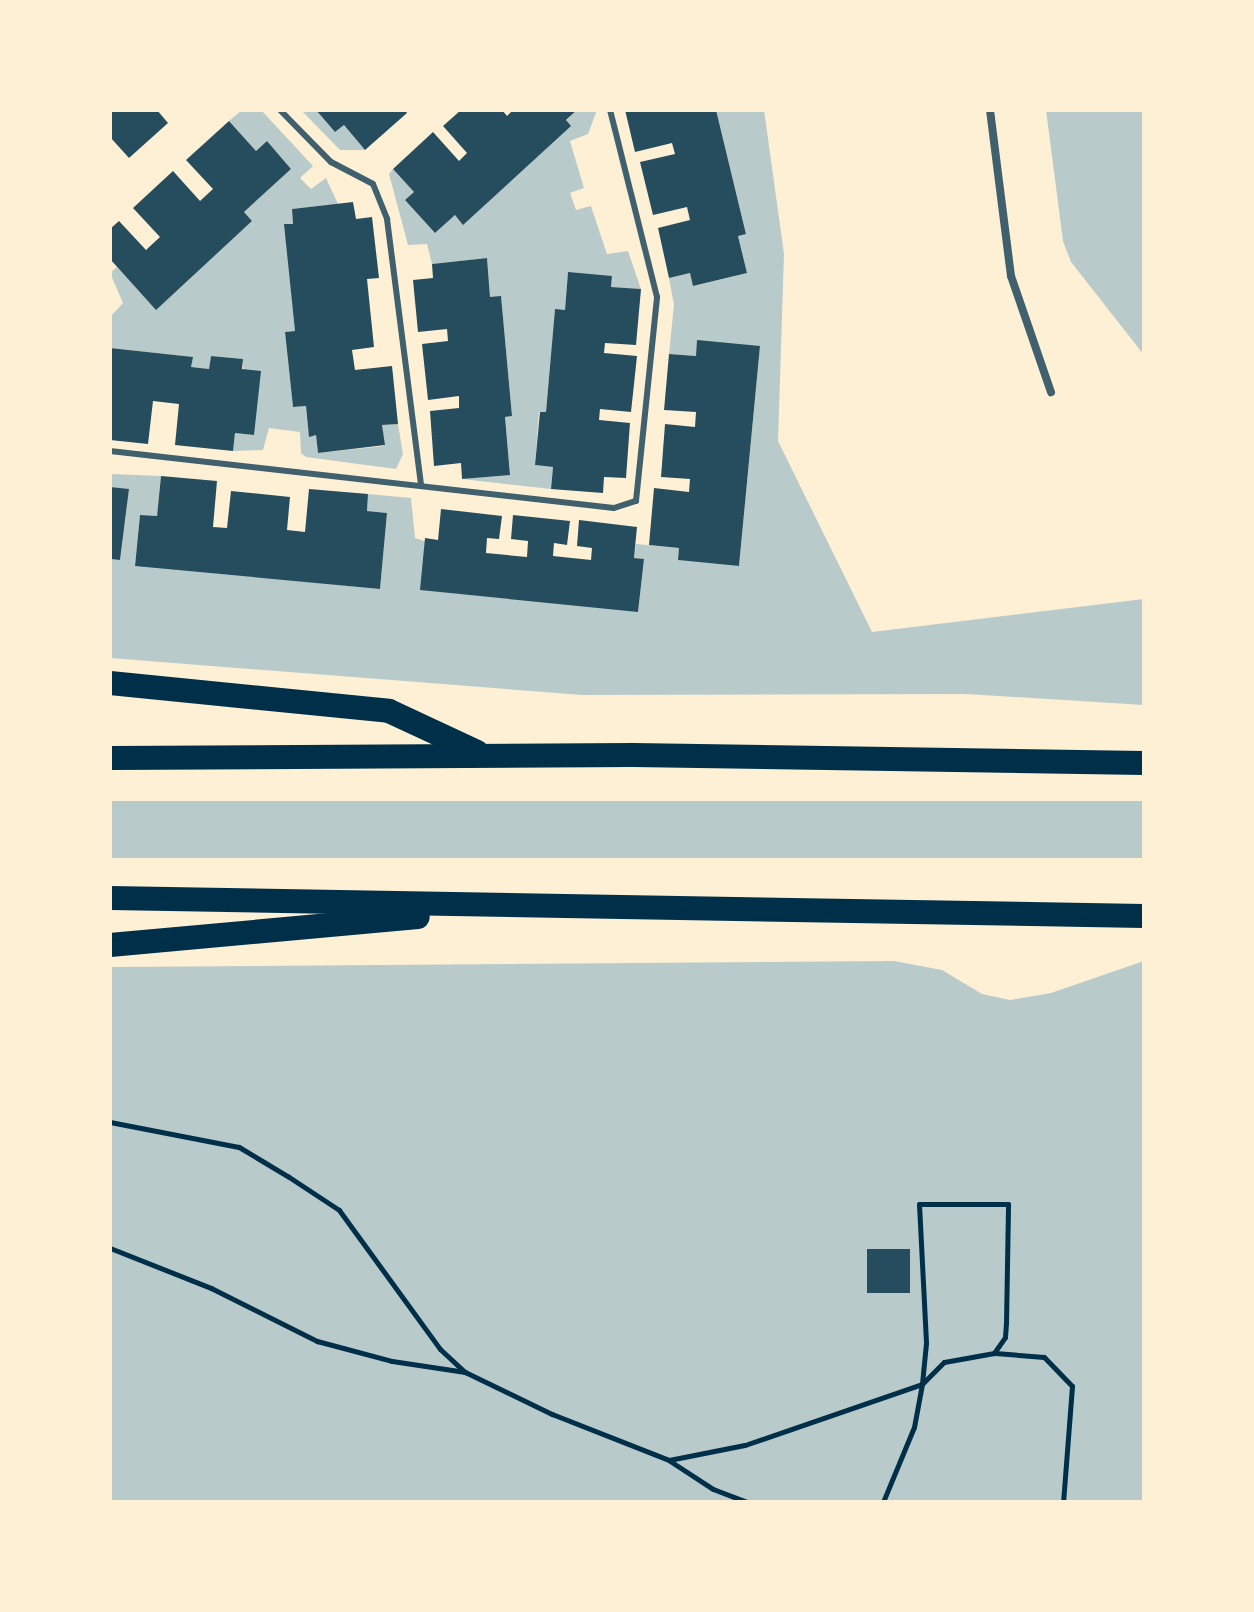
<!DOCTYPE html>
<style>
body{margin:0}
#map{position:relative;width:1254px;height:1612px;overflow:hidden;background:#fdf0d5;font-family:"Source Serif 4",serif}
div>[style]{position:absolute}
.green>*{inset:0;background:#b9caca;transform-origin:0 0}
.building>*{inset:0;background:#264d5e;transform-origin:0 0}
.path>*{height:5px;margin:-2.5px;padding:0 2.5px;transform-origin:2.5px;border-radius:2.5px;background:#003049}
.service>*{height:6px;margin:-3px;padding:0 3px;transform-origin:3px;border-radius:3px;background:#3f606c}
.minor>*{height:8px;margin:-4px;padding:0 4px;transform-origin:4px;border-radius:4px;background:#3f606c}
.motorway>*{height:24px;margin:-12px;padding:0 12px;transform-origin:12px;border-radius:12px;background:#003049}
span{translate:-50% -50%;white-space:nowrap;text-align:center;line-height:1.15;-webkit-text-stroke:8px #fdf0d5;paint-order:stroke}
.frame{position:absolute;inset:0;border:112px solid #fdf0d5;pointer-events:none}
</style>
<div id="map">
<div class="green">
<div style="clip-path:polygon(242px 110px,261px 110px,313px 166px,300px 178px,311px 189px,326px 178px,338px 204px,292px 209px,293px 224px,285px 224px,295px 331px,285px 332px,293px 407px,306px 406px,309px 436px,316px 435px,318px 453px,384px 446px,382px 425px,398px 424px,403px 454px,396px 469px,306px 457px,301px 453px,300px 432px,269px 428px,263px 450px,233px 451px,235px 433px,254px 435px,242px 359px,211px 356px,209px 369px,191px 367px,192px 357px,110px 348px,110px 317px,123px 303px,110px 273px,117px 267px,156px 309px,252px 221px,244px 212px,291px 169px,267px 141px,256px 151px,229px 121px)"></div>
<div style="clip-path:polygon(301px 110px,316px 110px,335px 132px,344px 125px,365px 150px,340px 150px)"></div>
<div style="clip-path:polygon(577px 110px,597px 110px,588px 134px,570px 141px,584px 188px,570px 193px,576px 210px,591px 206px,607px 254px,628px 251px,641px 289px,611px 287px,612px 277px,568px 273px,565px 310px,555px 310px,546px 412px,539px 412px,535px 465px,553px 467px,551px 489px,462px 479px,510px 474px,505px 417px,512px 416px,501px 297px,490px 297px,487px 258px,432px 264px,427px 244px,408px 245px,389px 174px,393px 169px,414px 192px,405px 200px,435px 233px,455px 215px,463px 224px)"></div>
<div style="clip-path:polygon(716px 110px,764px 110px,784px 254px,778px 441px,872px 632px,1144px 599px,1144px 705px,966px 694px,582px 695px,110px 658px,110px 559px,120px 560px,129px 490px,110px 487px,110px 474px,161px 476px,157px 516px,140px 515px,135px 565px,380px 589px,387px 513px,367px 511px,368px 494px,411px 498px,415px 538px,638px 612px,644px 559px,634px 558px,636px 544px,679px 548px,679px 560px,739px 566px,760px 346px,696px 356px,669px 354px,674px 305px,669px 278px,690px 273px,694px 286px,747px 273px,738px 236px,746px 233px)"></div>
<div style="clip-path:polygon(1046px 110px,1144px 110px,1144px 355px,1071px 262px,1063px 241px)"></div>
<div style="left:110px;top:801px;width:1034px;height:57px"></div>
<div style="clip-path:polygon(894px 961px,942px 970px,982px 994px,1010px 1000px,1051px 993px,1144px 961px,1144px 1502px,110px 1502px,110px 967px)"></div>
</div>
<div class="building">
<div style="clip-path:polygon(110px 110px,157px 110px,168px 123px,129px 158px,110px 137px)"></div>
<div style="clip-path:polygon(316px 110px,405px 110px,407px 113px,365px 150px,344px 125px,335px 132px)"></div>
<div style="clip-path:polygon(461px 110px,502px 110px,507px 116px,513px 110px,577px 110px,566px 120px,571px 126px,463px 225px,455px 215px,435px 233px,405px 200px,414px 192px,393px 169px,433px 132px,459px 161px,467px 153px,443px 126px)"></div>
<div style="clip-path:polygon(625px 110px,716px 110px,746px 234px,738px 236px,747px 273px,693px 286px,690px 273px,669px 278px,658px 228px,690px 220px,687px 207px,653px 215px,640px 162px,675px 154px,672px 143px,635px 152px)"></div>
<div style="clip-path:polygon(229px 121px,256px 151px,267px 141px,291px 169px,244px 212px,252px 221px,156px 310px,110px 259px,110px 229px,119px 221px,146px 250px,160px 237px,133px 208px,173px 171px,200px 201px,213px 189px,186px 160px)"></div>
<div style="clip-path:polygon(353px 202px,356px 219px,372px 217px,379px 278px,367px 279px,374px 347px,352px 350px,355px 370px,392px 366px,398px 424px,382px 425px,385px 445px,318px 453px,316px 435px,309px 437px,306px 406px,293px 407px,285px 332px,295px 331px,284px 224px,293px 224px,292px 209px)"></div>
<div style="clip-path:polygon(487px 258px,490px 297px,501px 296px,512px 416px,505px 417px,510px 475px,462px 479px,461px 463px,434px 466px,430px 411px,459px 408px,459px 396px,428px 400px,422px 344px,448px 341px,447px 329px,418px 332px,413px 280px,433px 278px,432px 264px)"></div>
<div style="clip-path:polygon(568px 272px,612px 276px,611px 287px,641px 289px,636px 345px,605px 343px,604px 353px,637px 356px,631px 412px,600px 409px,599px 420px,630px 423px,626px 478px,604px 477px,603px 493px,551px 489px,553px 467px,535px 465px,540px 412px,546px 412px,555px 309px,565px 310px)"></div>
<div style="clip-path:polygon(697px 340px,760px 346px,739px 566px,678px 560px,679px 548px,649px 545px,654px 488px,689px 492px,690px 479px,661px 477px,665px 424px,695px 427px,696px 412px,664px 410px,669px 354px,696px 356px)"></div>
<div style="clip-path:polygon(110px 348px,193px 357px,191px 367px,209px 369px,211px 356px,243px 359px,242px 369px,261px 371px,254px 435px,235px 433px,233px 451px,175px 445px,179px 404px,153px 401px,148px 444px,110px 440px)"></div>
<div style="clip-path:polygon(161px 476px,217px 481px,213px 527px,227px 528px,231px 491px,290px 497px,287px 530px,305px 532px,309px 489px,368px 494px,367px 511px,387px 513px,380px 589px,135px 566px,140px 515px,157px 516px)"></div>
<div style="clip-path:polygon(110px 487px,129px 489px,120px 560px,110px 559px)"></div>
<div style="clip-path:polygon(441px 509px,502px 516px,499px 539px,487px 538px,486px 553px,527px 557px,528px 541px,511px 539px,513px 515px,570px 521px,567px 545px,554px 543px,553px 556px,591px 560px,592px 548px,577px 546px,579px 520px,637px 527px,634px 558px,644px 559px,638px 612px,420px 590px,425px 538px,438px 540px)"></div>
<div style="left:867px;top:1249px;width:43px;height:44px"></div>
</div>
<div class="path">
<div style="left:110px;top:1122px;width:131px;rotate:11deg"></div>
<div style="left:239px;top:1147px;width:58px;rotate:31deg"></div>
<div style="left:289px;top:1177px;width:60px;rotate:33.4deg"></div>
<div style="left:339px;top:1210px;width:172px;rotate:54deg"></div>
<div style="left:440px;top:1349px;width:34px;rotate:43deg"></div>
<div style="left:465px;top:1372px;width:97px;rotate:25.8deg"></div>
<div style="left:552px;top:1414px;width:126px;rotate:21.5deg"></div>
<div style="left:669px;top:1460px;width:77px;rotate:-11.2deg"></div>
<div style="left:745px;top:1445px;width:187px;rotate:-19deg"></div>
<div style="left:922px;top:1384px;width:31px;rotate:-45deg"></div>
<div style="left:944px;top:1362px;width:51px;rotate:-10.2deg"></div>
<div style="left:994px;top:1353px;width:19px;rotate:-55deg"></div>
<div style="left:1005px;top:1337px;width:14px;rotate:-86deg"></div>
<div style="left:1006px;top:1323px;width:119px;rotate:-89deg"></div>
<div style="left:1008px;top:1204px;width:89px;rotate:180deg"></div>
<div style="left:919px;top:1204px;width:139px;rotate:87.1deg"></div>
<div style="left:926px;top:1343px;width:41px;rotate:95.6deg"></div>
<div style="left:922px;top:1384px;width:44px;rotate:100.5deg"></div>
<div style="left:914px;top:1427px;width:81px;rotate:112.5deg"></div>
<div style="left:110px;top:1248px;width:109px;rotate:21.6deg"></div>
<div style="left:211px;top:1288px;width:119px;rotate:26.6deg"></div>
<div style="left:317px;top:1341px;width:78px;rotate:14.9deg"></div>
<div style="left:392px;top:1361px;width:74px;rotate:8.6deg"></div>
<div style="left:995px;top:1353px;width:49px;rotate:4.7deg"></div>
<div style="left:1044px;top:1357px;width:40px;rotate:46deg"></div>
<div style="left:1072px;top:1386px;width:116px;rotate:94.4deg"></div>
<div style="left:670px;top:1461px;width:51px;rotate:33.1deg"></div>
<div style="left:713px;top:1489px;width:36px;rotate:21deg"></div>
</div>
<div class="service">
<div style="left:280px;top:110px;width:73px;rotate:45.6deg"></div>
<div style="left:331px;top:162px;width:47px;rotate:27.6deg"></div>
<div style="left:373px;top:184px;width:38px;rotate:68deg"></div>
<div style="left:387px;top:219px;width:269px;rotate:82.7deg"></div>
<div style="left:110px;top:451px;width:507px;rotate:6.45deg"></div>
<div style="left:614px;top:508px;width:23px;rotate:-18deg"></div>
<div style="left:636px;top:501px;width:205px;rotate:-84.1deg"></div>
<div style="left:657px;top:297px;width:193px;rotate:-104.1deg"></div>
</div>
<div class="minor">
<div style="left:990px;top:110px;width:167px;rotate:82.8deg"></div>
<div style="left:1011px;top:276px;width:123px;rotate:71deg"></div>
</div>
<div class="motorway">
<div style="left:110px;top:683px;width:280px;rotate:5.7deg"></div>
<div style="left:389px;top:711px;width:97px;rotate:25deg"></div>
<div style="left:110px;top:758px;width:523px;rotate:-0.33deg"></div>
<div style="left:633px;top:755px;width:511px;rotate:0.9deg"></div>
<div style="left:110px;top:898px;width:1034px;rotate:1deg"></div>
<div style="left:110px;top:945px;width:309px;rotate:-5.2deg"></div>
</div>
<div class="frame"></div>
</div>
